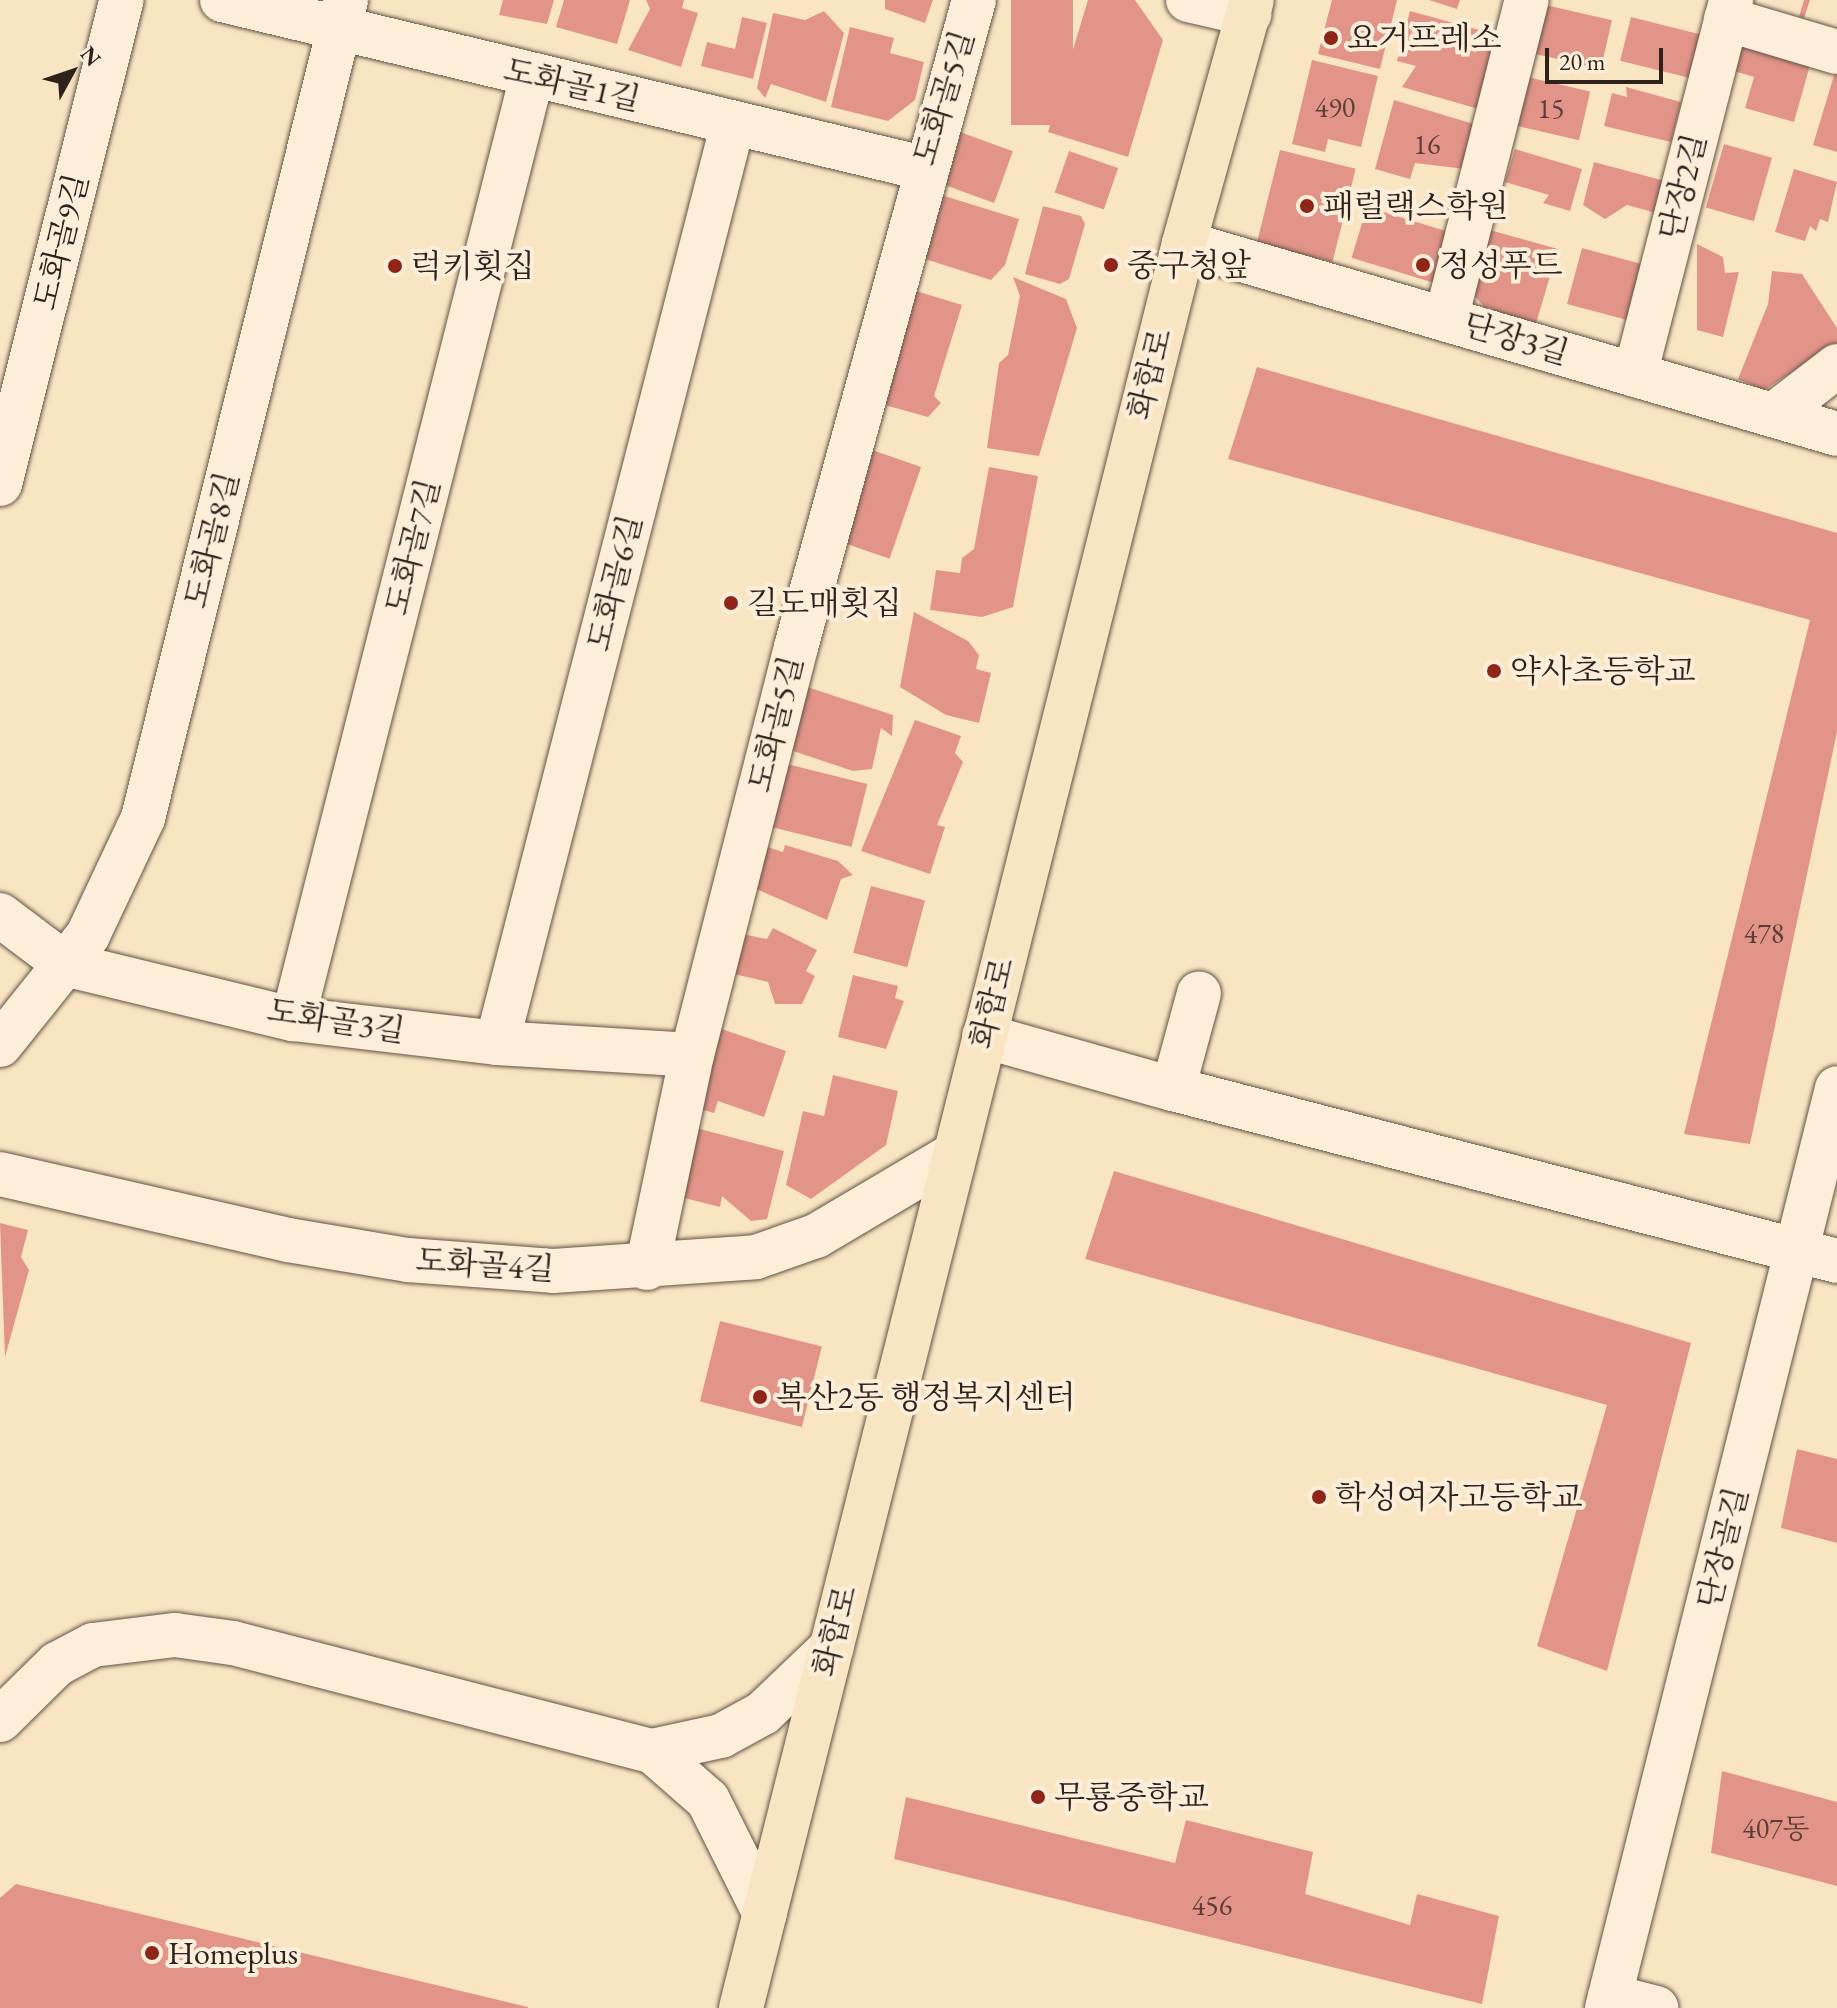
<!DOCTYPE html>
<meta charset="utf-8">
<style>
body{margin:0}
#map{position:relative;width:1837px;height:2008px;overflow:hidden;background:#fae5c3;font-family:"EB Garamond","Noto Serif KR",serif}
div>[style]{position:absolute}
.building>*{inset:0;background:#e29489;transform-origin:0 0}
.roads{filter:drop-shadow(0 0 2px #625346) drop-shadow(0 0 2px #625346)}
.minor>*{height:44px;margin:-22px;padding:0 22px;transform-origin:22px;border-radius:22px;background:#fceed8}
.major>*{height:44px;margin:-22px;padding:0 22px;transform-origin:22px;border-radius:22px;background:#fae5c3}
.dots>*{width:22px;height:22px;translate:-50% -50%;box-sizing:border-box;border:4px solid #fceed8;border-radius:50%}
span{translate:-50% -50%;white-space:nowrap;text-align:center;line-height:1.15;-webkit-text-stroke:8px #fceed8;paint-order:stroke}
.number-label{font-size:28px;color:#5c3e38}
.number-label span{-webkit-text-stroke-width:0}
.poi-label{font-size:32px;color:#2f221d}
.left{translate:0 -50%;text-align:left}
.street-label{font-size:32px;color:#2f221d}
.north{position:absolute;left:32px;top:32px;width:80px;height:80px;-webkit-text-stroke:6px #fceed8;paint-order:stroke;rotate:50deg;font-size:22px;font-weight:700;line-height:32px;text-align:center;color:#2f221d}
.north::after{content:'';display:block;margin:auto;width:28px;height:36px;background:#2f221d;clip-path:polygon(50% 0,100% 100%,50% 72%,0 100%)}
.scale{position:absolute;left:1545px;top:48px;width:118px;height:36px;box-sizing:border-box;border:4px solid #2f221d;border-top:0;padding-left:10px;font-size:24px;line-height:28px;white-space:nowrap;color:#2f221d;-webkit-text-stroke:6px #fceed8;paint-order:stroke}
</style>
<div id="map">
<div class="building">
<div style="clip-path:polygon(503px 0,554px 0,547px 24px,499px 15px)"></div>
<div style="clip-path:polygon(564px 0,630px 0,617px 44px,556px 27px)"></div>
<div style="clip-path:polygon(646px 0,684px 0,682px 8px,698px 13px,681px 67px,628px 50px,650px 9px)"></div>
<div style="clip-path:polygon(885px 0,933px 0,925px 23px,885px 9px)"></div>
<div style="left:1011px;top:0;width:62px;height:125px"></div>
<div style="clip-path:polygon(1088px 0,1135px 0,1163px 40px,1128px 157px,1048px 132px)"></div>
<div style="clip-path:polygon(1332px 0,1397px 0,1380px 69px,1318px 54px)"></div>
<div style="clip-path:polygon(1429px 0,1460px 0,1457px 9px)"></div>
<div style="clip-path:polygon(1804px 0,1810px 0,1804px 18px,1799px 17px)"></div>
<div style="left:1537px;top:3px;width:77px;height:50px;rotate:13deg"></div>
<div style="clip-path:polygon(824px 11px,844px 33px,826px 102px,771px 84px,765px 98px,757px 88px,773px 13px,805px 20px)"></div>
<div style="clip-path:polygon(1410px 11px,1501px 36px,1482px 110px,1402px 87px,1416px 66px,1397px 61px)"></div>
<div style="clip-path:polygon(742px 17px,767px 23px,753px 79px,701px 66px,707px 42px,735px 49px)"></div>
<div style="left:1631px;top:17px;width:75px;height:45px;rotate:14deg"></div>
<div style="clip-path:polygon(850px 27px,894px 38px,890px 53px,924px 62px,915px 100px,888px 121px,831px 107px)"></div>
<div style="clip-path:polygon(1760px 35px,1814px 51px,1794px 122px,1745px 108px,1754px 77px,1734px 71px,1740px 49px)"></div>
<div style="clip-path:polygon(1312px 60px,1378px 76px,1361px 147px,1328px 139px,1325px 152px,1292px 144px)"></div>
<div style="clip-path:polygon(1835px 72px,1837px 72px,1837px 152px,1813px 145px)"></div>
<div style="left:1523px;top:76px;width:69px;height:50px;rotate:13deg"></div>
<div style="clip-path:polygon(1626px 87px,1681px 102px,1671px 142px,1604px 126px,1612px 93px,1627px 97px)"></div>
<div style="clip-path:polygon(1394px 100px,1477px 125px,1465px 169px,1415px 163px,1410px 179px,1375px 169px)"></div>
<div style="left:949px;top:128px;width:68px;height:55px;rotate:20deg"></div>
<div style="left:1724px;top:144px;width:50px;height:66px;rotate:16deg"></div>
<div style="clip-path:polygon(1515px 149px,1582px 169px,1570px 211px,1543px 203px,1549px 195px,1505px 182px)"></div>
<div style="left:1280px;top:150px;width:78px;height:96px;rotate:14deg"></div>
<div style="left:1069px;top:151px;width:52px;height:44px;rotate:19deg"></div>
<div style="clip-path:polygon(1594px 162px,1665px 181px,1656px 213px,1627px 205px,1605px 219px,1583px 205px)"></div>
<div style="clip-path:polygon(1794px 169px,1837px 182px,1828px 222px,1820px 219px,1816px 231px,1810px 226px,1805px 241px,1775px 232px)"></div>
<div style="clip-path:polygon(922px 189px,1019px 219px,1005px 265px,991px 280px,903px 252px)"></div>
<div style="clip-path:polygon(1043px 206px,1081px 216px,1085px 224px,1069px 279px,1060px 284px,1025px 274px)"></div>
<div style="left:1367px;top:207px;width:85px;height:53px;rotate:17deg"></div>
<div style="clip-path:polygon(1486px 229px,1558px 249px,1535px 327px,1489px 313px,1469px 289px)"></div>
<div style="clip-path:polygon(1697px 244px,1723px 257px,1725px 273px,1739px 272px,1723px 337px,1697px 330px)"></div>
<div style="left:1582px;top:248px;width:65px;height:58px;rotate:15deg"></div>
<div style="clip-path:polygon(1772px 271px,1802px 274px,1837px 328px,1837px 343px,1764px 390px,1738px 379px,1768px 304px)"></div>
<div style="clip-path:polygon(1013px 277px,1066px 299px,1077px 328px,1039px 456px,987px 448px,999px 363px,1008px 355px,1020px 296px)"></div>
<div style="clip-path:polygon(913px 290px,962px 305px,934px 396px,941px 403px,928px 417px,874px 402px)"></div>
<div style="clip-path:polygon(1257px 367px,1837px 533px,1837px 732px,1750px 1144px,1684px 1134px,1810px 620px,1228px 459px)"></div>
<div style="left:872px;top:450px;width:52px;height:97px;rotate:19deg"></div>
<div style="clip-path:polygon(989px 467px,1038px 476px,1013px 607px,982px 617px,930px 610px,936px 570px,960px 573px,962px 558px,974px 549px)"></div>
<div style="clip-path:polygon(914px 612px,968px 641px,979px 655px,976px 669px,991px 673px,979px 723px,946px 715px,900px 687px)"></div>
<div style="clip-path:polygon(804px 686px,893px 715px,892px 736px,881px 728px,872px 769px,853px 771px,784px 748px)"></div>
<div style="clip-path:polygon(915px 720px,961px 736px,955px 753px,963px 762px,937px 825px,945px 827px,930px 874px,861px 851px)"></div>
<div style="left:779px;top:762px;width:91px;height:65px;rotate:14deg"></div>
<div style="clip-path:polygon(785px 845px,838px 861px,853px 875px,841px 879px,827px 920px,752px 887px,764px 846px,783px 852px)"></div>
<div style="left:871px;top:886px;width:56px;height:69px;rotate:15deg"></div>
<div style="clip-path:polygon(773px 928px,817px 950px,806px 971px,815px 976px,802px 1004px,775px 1004px,768px 982px,734px 974px,742px 934px,767px 939px)"></div>
<div style="clip-path:polygon(853px 975px,898px 986px,895px 998px,904px 1001px,886px 1049px,838px 1037px)"></div>
<div style="clip-path:polygon(713px 1026px,786px 1051px,764px 1117px,718px 1101px,714px 1113px,700px 1109px)"></div>
<div style="clip-path:polygon(833px 1075px,898px 1091px,886px 1145px,811px 1199px,786px 1185px,803px 1111px,824px 1116px)"></div>
<div style="clip-path:polygon(696px 1128px,784px 1151px,767px 1219px,751px 1221px,722px 1196px,720px 1207px,673px 1195px)"></div>
<div style="clip-path:polygon(1114px 1171px,1691px 1343px,1607px 1671px,1537px 1646px,1607px 1405px,1085px 1259px)"></div>
<div style="clip-path:polygon(0 1223px,28px 1230px,21px 1257px,29px 1270px,5px 1357px)"></div>
<div style="left:720px;top:1321px;width:105px;height:83px;rotate:14deg"></div>
<div style="clip-path:polygon(1797px 1449px,1837px 1459px,1837px 1543px,1781px 1528px)"></div>
<div style="clip-path:polygon(1722px 1771px,1837px 1802px,1837px 1886px,1711px 1853px)"></div>
<div style="clip-path:polygon(906px 1797px,1175px 1863px,1186px 1820px,1313px 1852px,1305px 1894px,1410px 1925px,1417px 1894px,1499px 1916px,1482px 2004px,894px 1859px)"></div>
<div style="clip-path:polygon(16px 1884px,528px 2007px,528px 2008px,0 2008px,0 1898px)"></div>
</div>
<div class="roads">
<div class="minor">
<div style="left:222px;top:0;width:721px;rotate:13.48deg"></div>
<div style="left:1188px;top:0;width:63px;rotate:12.9deg"></div>
<div style="left:1726px;top:19px;width:116px;rotate:16.6deg"></div>
<div style="left:1184px;top:243px;width:680px;rotate:16.3deg"></div>
<div style="left:1446px;top:319px;width:329px;rotate:-75.8deg"></div>
<div style="left:1635px;top:375px;width:387px;rotate:-75.6deg"></div>
<div style="left:1776px;top:413px;width:77px;rotate:-37.6deg"></div>
<div style="left:0;top:484px;width:499px;rotate:-75.9deg"></div>
<div style="left:0;top:915px;width:81px;rotate:37deg"></div>
<div style="left:65px;top:964px;width:235px;rotate:13.6deg"></div>
<div style="left:293px;top:1019px;width:205px;rotate:6.7deg"></div>
<div style="left:497px;top:1043px;width:195px;rotate:3.5deg"></div>
<div style="left:293px;top:1019px;width:973px;rotate:-75.78deg"></div>
<div style="left:984px;top:1036px;width:196px;rotate:15.7deg"></div>
<div style="left:1173px;top:1089px;width:99px;rotate:-74.8deg"></div>
<div style="left:497px;top:1043px;width:950px;rotate:-75.61deg"></div>
<div style="left:0;top:1045px;width:141px;rotate:-51.3deg"></div>
<div style="left:88px;top:935px;width:129px;rotate:-64.8deg"></div>
<div style="left:143px;top:818px;width:843px;rotate:-76.06deg"></div>
<div style="left:1173px;top:1089px;width:686px;rotate:14.52deg"></div>
<div style="left:0;top:1174px;width:295px;rotate:12.9deg"></div>
<div style="left:288px;top:1240px;width:122px;rotate:9.5deg"></div>
<div style="left:408px;top:1260px;width:145px;rotate:4.3deg"></div>
<div style="left:553px;top:1271px;width:203px;rotate:-3.9deg"></div>
<div style="left:756px;top:1257px;width:64px;rotate:-19.3deg"></div>
<div style="left:816px;top:1236px;width:159px;rotate:-30.6deg"></div>
<div style="left:647px;top:1268px;width:218px;rotate:-78.1deg"></div>
<div style="left:692px;top:1055px;width:421px;rotate:-75.7deg"></div>
<div style="left:796px;top:647px;width:671px;rotate:-74.62deg"></div>
<div style="left:0;top:1720px;width:80px;rotate:-44.5deg"></div>
<div style="left:57px;top:1664px;width:41px;rotate:-27.8deg"></div>
<div style="left:93px;top:1645px;width:83px;rotate:-7deg"></div>
<div style="left:175px;top:1635px;width:59px;rotate:7.9deg"></div>
<div style="left:233px;top:1643px;width:433px;rotate:14.5deg"></div>
<div style="left:652px;top:1751px;width:74px;rotate:41.2deg"></div>
<div style="left:708px;top:1800px;width:127px;rotate:63.4deg"></div>
<div style="left:652px;top:1751px;width:71px;rotate:-12.3deg"></div>
<div style="left:721px;top:1736px;width:48px;rotate:-28.7deg"></div>
<div style="left:763px;top:1713px;width:95px;rotate:-43.7deg"></div>
<div style="left:1610px;top:1996px;width:48px;rotate:14.6deg"></div>
<div style="left:1607px;top:2008px;width:948px;rotate:-75.96deg"></div>
</div>
<div class="major">
<div style="left:741px;top:2008px;width:1820px;rotate:-75.91deg"></div>
<div style="left:1184px;top:243px;width:252px;rotate:-74.4deg"></div>
</div>
</div>
<div class="dots">
<div style="left:1331px;top:38px;background:#8f2418"></div>
<div style="left:1307px;top:206px;background:#8f2418"></div>
<div style="left:1111px;top:265px;background:#8f2418"></div>
<div style="left:1423px;top:265px;background:#8f2418"></div>
<div style="left:395px;top:266px;background:#8f2418"></div>
<div style="left:731px;top:603px;background:#8f2418"></div>
<div style="left:1494px;top:671px;background:#8f2418"></div>
<div style="left:760px;top:1397px;background:#8f2418"></div>
<div style="left:1319px;top:1497px;background:#8f2418"></div>
<div style="left:1038px;top:1797px;background:#8f2418"></div>
<div style="left:152px;top:1953px;background:#8f2418"></div>
</div>
<div class="number-label">
<span style="left:1335px;top:107px">490</span>
<span style="left:1551px;top:108px">15</span>
<span style="left:1427px;top:144px">16</span>
<span style="left:1764px;top:933px">478</span>
<span style="left:1776px;top:1828px">407동</span>
<span style="left:1212px;top:1905px">456</span>
</div>
<div class="poi-label">
<span class="left" style="left:1347px;top:38px">요거프레소</span>
<span class="left" style="left:1323px;top:206px">패럴랙스학원</span>
<span class="left" style="left:1127px;top:265px">중구청앞</span>
<span class="left" style="left:1439px;top:265px">정성푸드</span>
<span class="left" style="left:411px;top:266px">럭키횟집</span>
<span class="left" style="left:747px;top:603px">길도매횟집</span>
<span class="left" style="left:1510px;top:671px">약사초등학교</span>
<span class="left" style="left:776px;top:1397px">복산2동 행정복지센터</span>
<span class="left" style="left:1335px;top:1497px">학성여자고등학교</span>
<span class="left" style="left:1054px;top:1797px">무룡중학교</span>
<span class="left" style="left:168px;top:1953px">Homeplus</span>
</div>
<div class="street-label">
<span style="left:572px;top:85px;rotate:13deg">도화골1길</span>
<span style="left:944px;top:98px;rotate:-73deg">도화골5길</span>
<span style="left:1683px;top:187px;rotate:-76deg">단장2길</span>
<span style="left:61px;top:242px;rotate:-76deg">도화골9길</span>
<span style="left:1516px;top:339px;rotate:17deg">단장3길</span>
<span style="left:1150px;top:374px;rotate:-76deg">화합로</span>
<span style="left:212px;top:540px;rotate:-76deg">도화골8길</span>
<span style="left:413px;top:547px;rotate:-76deg">도화골7길</span>
<span style="left:615px;top:583px;rotate:-76deg">도화골6길</span>
<span style="left:776px;top:724px;rotate:-76deg">도화골5길</span>
<span style="left:992px;top:1003px;rotate:-76deg">화합로</span>
<span style="left:336px;top:1021px;rotate:9deg">도화골3길</span>
<span style="left:485px;top:1265px;rotate:4deg">도화골4길</span>
<span style="left:1723px;top:1548px;rotate:-76deg">단장골길</span>
<span style="left:835px;top:1631px;rotate:-76deg">화합로</span>
</div>
<div class="north">N</div>
<div class="scale">20 m</div>
</div>
